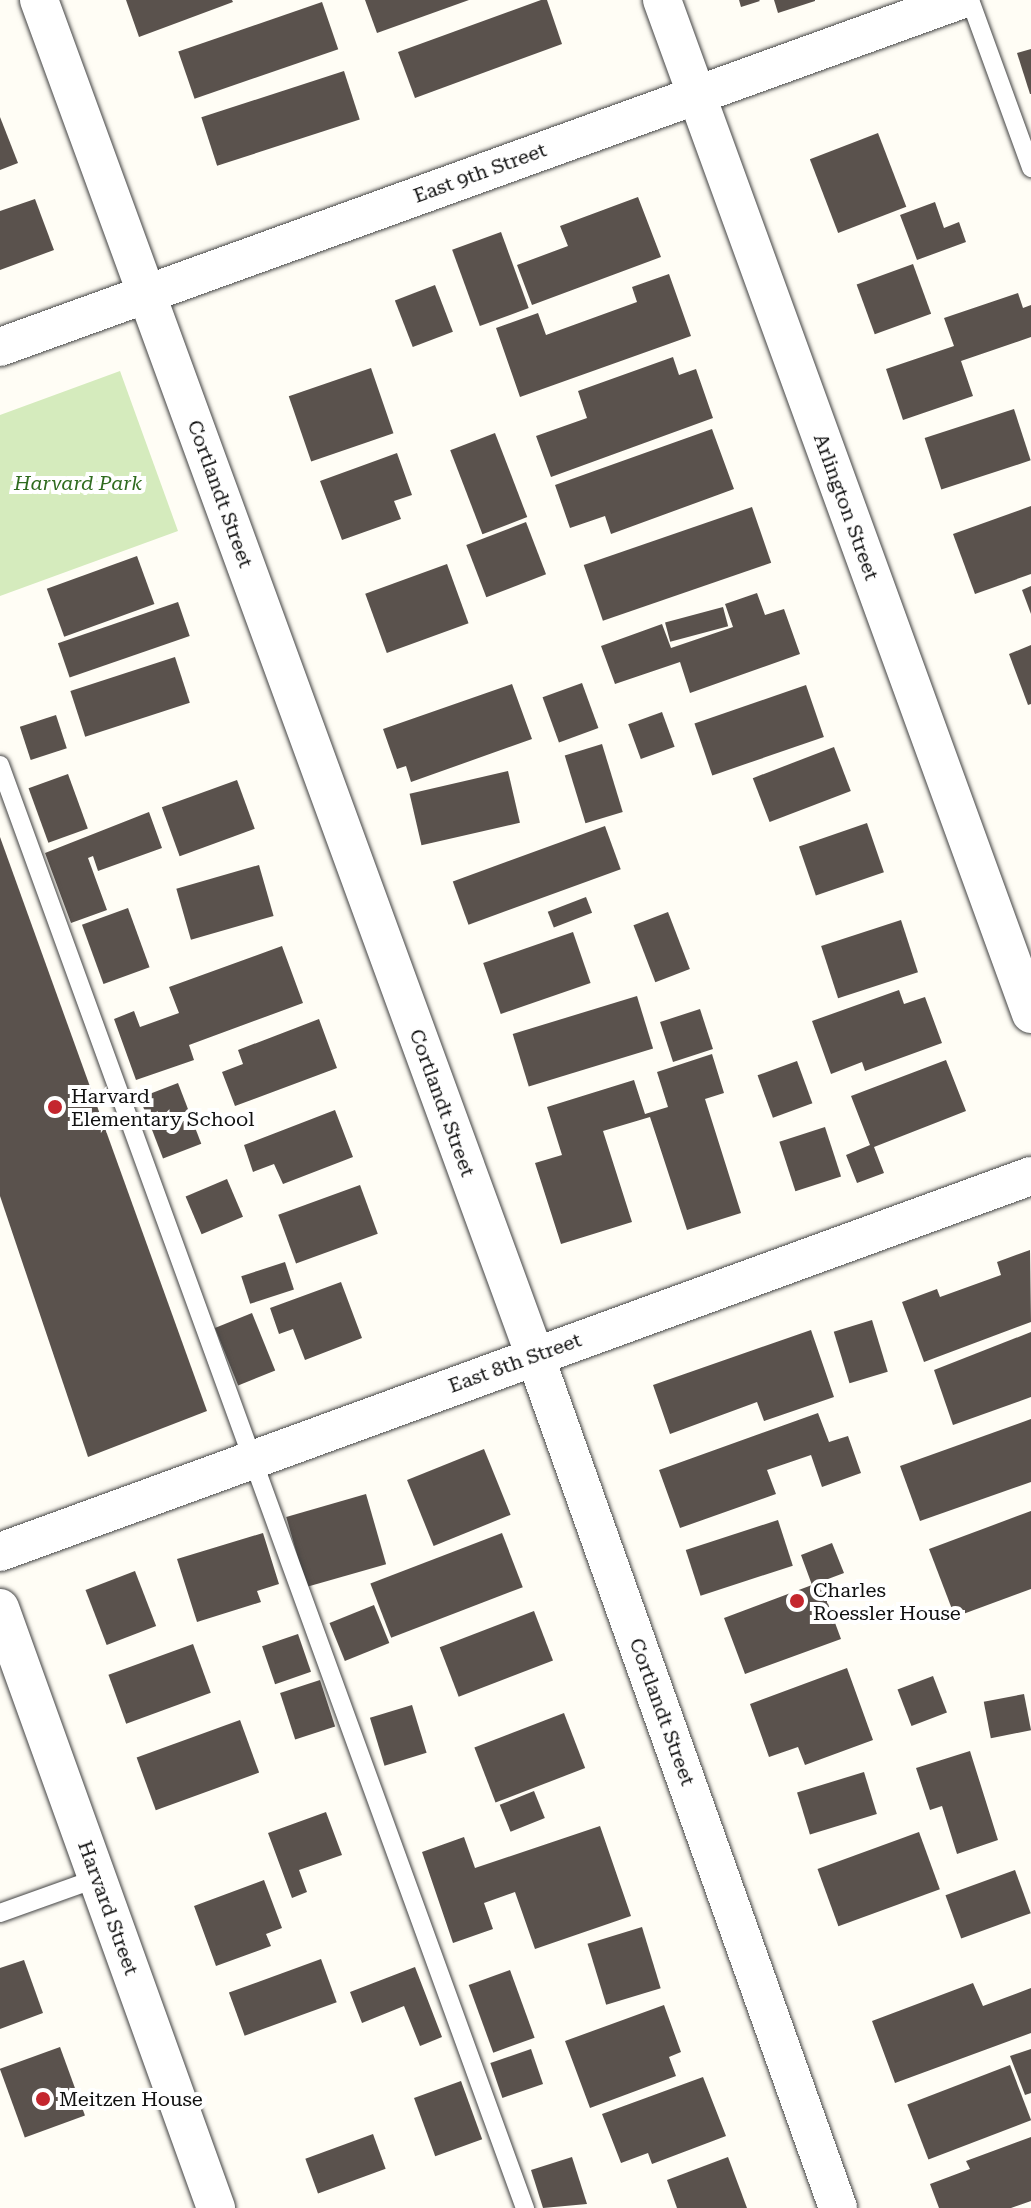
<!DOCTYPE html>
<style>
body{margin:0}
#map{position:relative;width:1031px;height:2208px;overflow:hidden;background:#fffdf5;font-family:"Roboto Serif",serif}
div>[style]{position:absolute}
.green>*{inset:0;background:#d5ebbd}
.building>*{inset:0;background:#5a524d;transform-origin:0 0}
.roads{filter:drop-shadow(0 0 2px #444) drop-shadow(0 0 2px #444)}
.lane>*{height:18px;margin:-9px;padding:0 9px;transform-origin:9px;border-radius:9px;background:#fff}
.street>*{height:38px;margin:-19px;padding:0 19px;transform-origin:19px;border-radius:19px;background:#fff}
.dots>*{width:22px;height:22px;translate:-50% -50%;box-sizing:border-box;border:4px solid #fff;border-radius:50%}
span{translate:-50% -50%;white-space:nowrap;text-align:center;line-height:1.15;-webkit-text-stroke:8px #fff;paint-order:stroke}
.street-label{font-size:20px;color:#111}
.park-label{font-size:20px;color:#2f6b1f;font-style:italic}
.poi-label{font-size:20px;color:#111}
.left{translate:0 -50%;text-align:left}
</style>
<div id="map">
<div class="green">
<div style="clip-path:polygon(120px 371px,178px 531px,0 596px,0 415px)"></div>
</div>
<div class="building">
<div style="clip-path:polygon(126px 0,232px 0,233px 2px,139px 37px)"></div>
<div style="clip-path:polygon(365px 0,469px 0,377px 33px)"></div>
<div style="clip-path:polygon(541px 0,547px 0,562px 44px,415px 98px,398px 52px)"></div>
<div style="clip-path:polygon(739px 0,759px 0,760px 1px,741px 7px)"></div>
<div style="clip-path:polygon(774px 0,815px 0,815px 1px,778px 13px)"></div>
<div style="left:322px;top:2px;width:50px;height:152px;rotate:71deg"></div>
<div style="clip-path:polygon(1031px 49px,1031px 94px,1030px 94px,1017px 53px)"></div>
<div style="left:344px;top:71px;width:51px;height:150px;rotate:72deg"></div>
<div style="clip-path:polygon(0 117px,18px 163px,0 170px)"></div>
<div style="left:878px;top:133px;width:79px;height:73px;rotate:69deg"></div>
<div style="clip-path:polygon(638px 197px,661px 257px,532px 305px,517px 265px,568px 246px,560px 226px)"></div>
<div style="clip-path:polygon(35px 199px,54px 250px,0 270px,0 211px)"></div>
<div style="clip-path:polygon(935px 202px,944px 228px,959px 222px,966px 242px,917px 260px,900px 215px)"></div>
<div style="left:501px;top:232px;width:81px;height:52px;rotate:70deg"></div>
<div style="left:913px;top:264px;width:53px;height:60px;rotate:70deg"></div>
<div style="clip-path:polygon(669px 274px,691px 336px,520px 397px,496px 328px,538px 313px,546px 335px,637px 302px,632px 287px)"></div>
<div style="left:435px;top:285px;width:50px;height:43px;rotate:69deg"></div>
<div style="clip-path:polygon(1018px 293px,1023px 308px,1031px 305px,1031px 337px,961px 361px,973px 396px,903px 420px,886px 369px,954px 346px,944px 318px)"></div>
<div style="clip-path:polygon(673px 357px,679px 375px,696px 369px,713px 418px,551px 477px,536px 436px,587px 418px,578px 391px)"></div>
<div style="left:371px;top:368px;width:69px;height:87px;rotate:71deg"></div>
<div style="left:1014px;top:409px;width:54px;height:94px;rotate:72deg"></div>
<div style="clip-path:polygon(712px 429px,734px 489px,611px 534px,605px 516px,570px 528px,555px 485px)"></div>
<div style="left:495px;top:433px;width:90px;height:48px;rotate:69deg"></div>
<div style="clip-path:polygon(397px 453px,412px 495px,394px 501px,401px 519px,342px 540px,320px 481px)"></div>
<div style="clip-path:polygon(1031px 506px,1031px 574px,975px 594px,953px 534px)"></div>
<div style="left:752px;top:507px;width:59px;height:178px;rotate:71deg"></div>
<div style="left:526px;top:522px;width:56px;height:64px;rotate:69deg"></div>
<div style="left:137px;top:556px;width:51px;height:96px;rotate:70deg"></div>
<div style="left:447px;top:564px;width:63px;height:87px;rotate:70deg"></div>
<div style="clip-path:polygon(1031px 586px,1031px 614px,1022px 590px)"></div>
<div style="clip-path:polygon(757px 593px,765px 615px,784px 609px,800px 654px,690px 693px,680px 662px,615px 684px,601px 646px,662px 624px,671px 648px,733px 627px,725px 604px)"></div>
<div style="left:178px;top:602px;width:36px;height:127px;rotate:71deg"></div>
<div style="left:723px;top:607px;width:20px;height:60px;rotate:75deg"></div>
<div style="clip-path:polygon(1031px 645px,1031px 704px,1028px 705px,1009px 654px)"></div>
<div style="left:175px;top:657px;width:48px;height:110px;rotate:72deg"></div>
<div style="left:582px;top:683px;width:48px;height:42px;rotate:70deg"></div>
<div style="clip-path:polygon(512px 684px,532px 739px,411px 782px,406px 766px,397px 769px,383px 729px)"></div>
<div style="left:806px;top:685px;width:55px;height:118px;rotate:71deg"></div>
<div style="left:662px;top:712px;width:37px;height:36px;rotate:70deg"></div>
<div style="left:56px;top:715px;width:35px;height:38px;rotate:72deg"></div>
<div style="left:602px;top:744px;width:71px;height:39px;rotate:73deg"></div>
<div style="left:834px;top:747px;width:47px;height:87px;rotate:69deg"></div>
<div style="left:508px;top:771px;width:53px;height:101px;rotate:77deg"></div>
<div style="left:68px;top:774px;width:58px;height:42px;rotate:70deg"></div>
<div style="left:237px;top:780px;width:52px;height:80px;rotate:70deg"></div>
<div style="clip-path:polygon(149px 812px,162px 848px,98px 871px,93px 856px,88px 858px,107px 910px,71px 923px,45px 853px)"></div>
<div style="left:867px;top:823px;width:52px;height:72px;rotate:71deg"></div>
<div style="left:605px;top:826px;width:46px;height:162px;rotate:70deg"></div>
<div style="clip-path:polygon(0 837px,207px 1411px,88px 1457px,0 1196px)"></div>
<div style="left:259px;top:865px;width:53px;height:86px;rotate:74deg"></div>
<div style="left:586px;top:897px;width:17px;height:41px;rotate:69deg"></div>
<div style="left:128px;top:908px;width:63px;height:49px;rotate:70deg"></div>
<div style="left:668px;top:912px;width:61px;height:37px;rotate:69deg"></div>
<div style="left:901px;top:920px;width:55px;height:84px;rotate:72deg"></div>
<div style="left:573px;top:932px;width:54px;height:95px;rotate:71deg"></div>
<div style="clip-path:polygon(282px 946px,303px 1003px,189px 1045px,194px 1060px,136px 1080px,114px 1019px,134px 1011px,140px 1027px,179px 1013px,169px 987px)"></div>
<div style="clip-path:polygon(899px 990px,904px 1004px,925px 997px,942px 1043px,865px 1071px,862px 1062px,831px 1074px,812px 1021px)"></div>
<div style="left:637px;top:996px;width:55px;height:130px;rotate:73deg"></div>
<div style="left:700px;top:1009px;width:42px;height:42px;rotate:72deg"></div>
<div style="clip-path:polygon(319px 1019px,337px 1068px,235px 1106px,222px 1072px,243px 1064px,238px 1050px)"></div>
<div style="clip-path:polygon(712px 1054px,724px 1093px,705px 1099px,741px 1213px,687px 1230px,650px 1117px,603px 1131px,632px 1222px,561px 1244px,535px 1163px,562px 1155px,547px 1107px,634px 1080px,645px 1114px,668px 1107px,657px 1072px)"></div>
<div style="clip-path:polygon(946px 1060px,966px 1111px,874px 1147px,884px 1173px,857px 1183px,846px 1155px,870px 1145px,851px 1096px)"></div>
<div style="left:797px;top:1061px;width:45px;height:42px;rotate:70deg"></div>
<div style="left:178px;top:1083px;width:65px;height:41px;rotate:69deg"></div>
<div style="clip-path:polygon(335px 1110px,353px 1157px,283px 1184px,274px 1164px,253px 1172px,244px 1145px)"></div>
<div style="left:825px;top:1127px;width:52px;height:48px;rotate:72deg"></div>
<div style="left:227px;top:1179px;width:41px;height:45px;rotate:67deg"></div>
<div style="left:360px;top:1185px;width:52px;height:87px;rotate:70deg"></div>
<div style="clip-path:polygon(1030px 1250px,1031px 1322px,924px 1362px,902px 1302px,937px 1289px,940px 1297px,1001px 1275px,997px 1262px)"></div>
<div style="left:285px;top:1262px;width:29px;height:46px;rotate:72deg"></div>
<div style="clip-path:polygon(341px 1282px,362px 1338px,305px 1360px,293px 1329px,279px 1334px,270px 1308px)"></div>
<div style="left:252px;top:1313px;width:62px;height:40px;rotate:68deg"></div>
<div style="left:872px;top:1320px;width:54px;height:40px;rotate:73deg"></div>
<div style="clip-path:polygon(811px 1330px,834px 1397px,764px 1421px,757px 1402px,670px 1434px,653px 1385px)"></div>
<div style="clip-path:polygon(1031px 1332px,1031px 1397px,953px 1425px,934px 1370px)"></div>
<div style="clip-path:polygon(818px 1413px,829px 1442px,848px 1436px,861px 1473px,822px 1487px,811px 1455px,767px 1470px,776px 1494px,680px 1528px,659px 1470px)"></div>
<div style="clip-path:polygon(1031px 1419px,1031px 1482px,920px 1521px,900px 1466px)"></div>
<div style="left:484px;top:1449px;width:71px;height:83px;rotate:68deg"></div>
<div style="left:366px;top:1494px;width:73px;height:83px;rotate:74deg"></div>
<div style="clip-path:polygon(1031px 1511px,1031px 1589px,955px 1617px,929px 1549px)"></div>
<div style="left:778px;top:1520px;width:48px;height:97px;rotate:72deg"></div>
<div style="clip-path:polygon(263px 1533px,279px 1584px,257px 1591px,261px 1602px,197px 1622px,177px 1559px)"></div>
<div style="left:502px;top:1533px;width:58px;height:141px;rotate:69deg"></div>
<div style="clip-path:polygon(832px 1543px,844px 1573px,820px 1582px,841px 1639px,745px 1674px,724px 1618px,812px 1585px,801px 1555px)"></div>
<div style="left:135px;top:1571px;width:59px;height:53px;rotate:69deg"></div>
<div style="left:374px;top:1605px;width:41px;height:48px;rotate:68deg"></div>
<div style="left:534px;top:1611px;width:53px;height:101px;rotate:69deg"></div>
<div style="left:298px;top:1634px;width:40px;height:38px;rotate:71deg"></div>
<div style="left:193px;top:1644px;width:52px;height:90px;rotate:70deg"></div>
<div style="clip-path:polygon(847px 1668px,873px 1740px,805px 1765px,798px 1747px,769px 1757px,750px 1704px)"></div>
<div style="left:933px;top:1676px;width:39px;height:38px;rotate:69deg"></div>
<div style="left:320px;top:1680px;width:49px;height:42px;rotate:72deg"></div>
<div style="left:1024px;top:1694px;width:37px;height:41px;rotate:79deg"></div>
<div style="left:412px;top:1705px;width:50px;height:44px;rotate:73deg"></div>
<div style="left:564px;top:1713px;width:59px;height:96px;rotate:69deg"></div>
<div style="left:240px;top:1720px;width:56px;height:110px;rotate:70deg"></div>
<div style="clip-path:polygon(970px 1751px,998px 1840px,957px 1854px,942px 1806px,930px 1810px,916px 1768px)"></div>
<div style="left:864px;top:1772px;width:44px;height:70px;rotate:73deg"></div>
<div style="left:534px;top:1791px;width:29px;height:37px;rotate:68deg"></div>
<div style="clip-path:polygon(326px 1812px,342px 1855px,299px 1870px,307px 1892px,292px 1898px,268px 1833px)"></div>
<div style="clip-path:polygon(600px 1826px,631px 1916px,535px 1949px,515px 1892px,484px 1903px,493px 1929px,453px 1943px,422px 1852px,464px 1837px,475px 1868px)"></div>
<div style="left:919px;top:1832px;width:61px;height:108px;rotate:70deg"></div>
<div style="left:1015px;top:1870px;width:46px;height:74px;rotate:70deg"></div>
<div style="clip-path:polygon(264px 1880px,282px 1928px,266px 1934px,271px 1946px,216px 1966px,194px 1906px)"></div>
<div style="left:642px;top:1927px;width:64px;height:57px;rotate:73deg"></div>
<div style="left:321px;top:1959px;width:46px;height:98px;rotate:70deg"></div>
<div style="clip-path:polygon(24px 1960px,43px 2013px,0 2029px,0 1968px)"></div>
<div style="clip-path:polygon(415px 1967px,442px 2037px,420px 2046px,404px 2006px,362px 2023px,350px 1992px)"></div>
<div style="left:510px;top:1970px;width:72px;height:44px;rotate:70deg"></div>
<div style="clip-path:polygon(973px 1983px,983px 2006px,1031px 1988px,1031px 2033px,895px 2083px,872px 2021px)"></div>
<div style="clip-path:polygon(664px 2005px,681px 2052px,669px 2057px,676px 2076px,590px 2108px,565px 2041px)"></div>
<div style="left:60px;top:2047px;width:73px;height:64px;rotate:70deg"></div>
<div style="left:531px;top:2049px;width:37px;height:43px;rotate:71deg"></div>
<div style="clip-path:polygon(1031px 2049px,1031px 2093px,1025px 2095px,1010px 2056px)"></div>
<div style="left:1010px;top:2065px;width:59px;height:110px;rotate:69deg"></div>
<div style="clip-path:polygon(703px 2077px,726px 2136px,652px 2164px,648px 2153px,621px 2163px,602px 2114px)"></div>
<div style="left:461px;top:2081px;width:62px;height:50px;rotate:70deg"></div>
<div style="left:373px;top:2134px;width:37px;height:72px;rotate:70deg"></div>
<div style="clip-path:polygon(1031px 2137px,1031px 2201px,1011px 2208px,939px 2208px,930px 2184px,970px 2169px,966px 2161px)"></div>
<div style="clip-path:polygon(572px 2157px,587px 2204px,543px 2208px,531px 2170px)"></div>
<div style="clip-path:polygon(728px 2157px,747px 2208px,677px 2208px,667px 2180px)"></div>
</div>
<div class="roads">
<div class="lane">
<div style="left:970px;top:0;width:179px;rotate:70deg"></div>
<div style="left:0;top:765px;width:1536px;rotate:70.01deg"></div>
<div style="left:0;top:1913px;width:104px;rotate:-19.7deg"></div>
</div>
<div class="street">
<div style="left:39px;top:0;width:1444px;rotate:69.91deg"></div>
<div style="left:535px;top:1356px;width:904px;rotate:70.42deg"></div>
<div style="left:662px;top:0;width:1079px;rotate:70deg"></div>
<div style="left:0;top:347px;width:1021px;rotate:-19.87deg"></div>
<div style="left:0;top:1552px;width:1097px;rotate:-20.04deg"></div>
<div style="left:0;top:1608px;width:638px;rotate:70.2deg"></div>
</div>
</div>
<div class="dots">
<div style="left:55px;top:1107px;background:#c4262e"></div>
<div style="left:797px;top:1601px;background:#c4262e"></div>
<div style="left:43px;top:2099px;background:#c4262e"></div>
</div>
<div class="street-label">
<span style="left:480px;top:173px;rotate:-20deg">East 9th Street</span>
<span style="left:220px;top:494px;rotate:70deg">Cortlandt Street</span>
<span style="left:846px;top:507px;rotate:70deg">Arlington Street</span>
<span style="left:442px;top:1103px;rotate:70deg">Cortlandt Street</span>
<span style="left:515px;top:1363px;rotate:-20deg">East 8th Street</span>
<span style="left:662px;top:1712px;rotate:70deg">Cortlandt Street</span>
<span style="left:108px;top:1908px;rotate:70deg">Harvard Street</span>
</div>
<div class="park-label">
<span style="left:78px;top:483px">Harvard Park</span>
</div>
<div class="poi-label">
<span class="left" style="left:71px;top:1108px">Harvard<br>Elementary School</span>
<span class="left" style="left:813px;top:1602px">Charles<br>Roessler House</span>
<span class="left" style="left:59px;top:2099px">Meitzen House</span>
</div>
</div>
